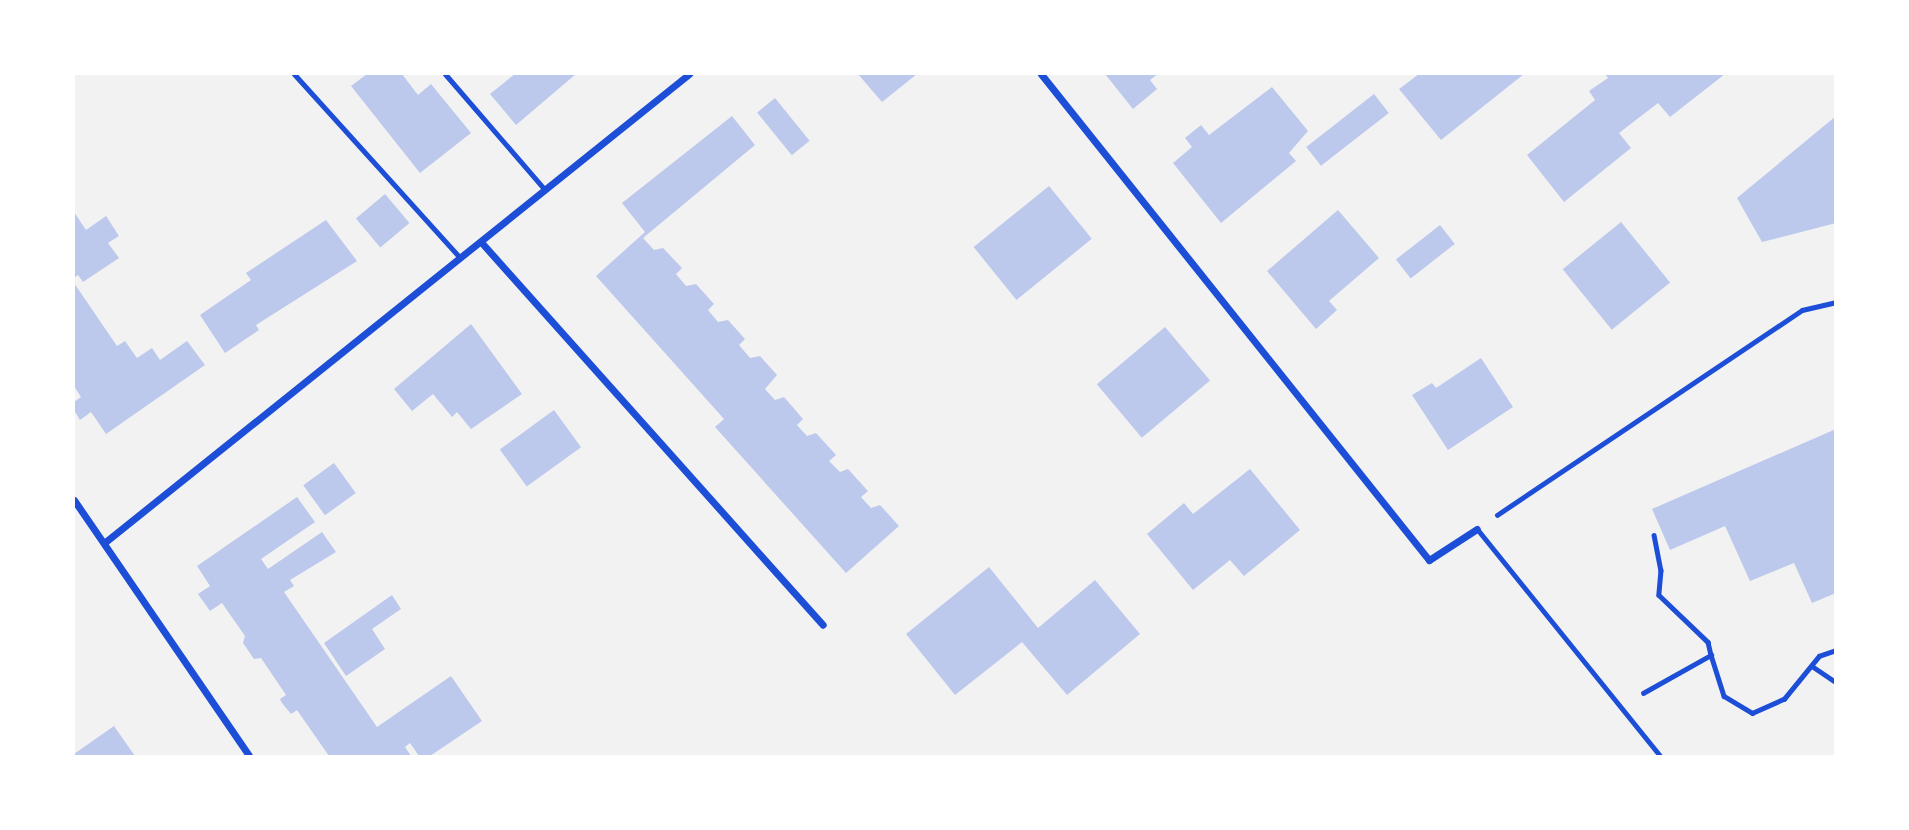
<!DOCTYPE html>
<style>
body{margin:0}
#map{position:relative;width:1909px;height:830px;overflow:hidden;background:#f2f2f2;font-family:Poppins,sans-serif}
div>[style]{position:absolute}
.building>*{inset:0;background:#bdc9ec;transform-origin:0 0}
.path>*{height:4.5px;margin:-2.25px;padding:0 2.25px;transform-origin:2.25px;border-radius:2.25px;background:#1d4ed8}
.service>*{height:5px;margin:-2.5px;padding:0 2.5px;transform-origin:2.5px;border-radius:2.5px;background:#1d4ed8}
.minor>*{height:7px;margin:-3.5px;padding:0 3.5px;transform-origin:3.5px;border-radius:3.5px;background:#1d4ed8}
span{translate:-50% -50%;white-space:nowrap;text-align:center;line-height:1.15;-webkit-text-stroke:5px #fff;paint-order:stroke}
.frame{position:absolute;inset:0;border:75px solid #fff;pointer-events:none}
</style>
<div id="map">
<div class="building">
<div style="clip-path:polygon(367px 74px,402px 74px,418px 95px,431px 84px,471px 133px,420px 173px,351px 86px)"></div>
<div style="clip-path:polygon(515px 74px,576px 74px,516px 125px,490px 94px)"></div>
<div style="clip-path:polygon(858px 74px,917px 74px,882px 102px)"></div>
<div style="clip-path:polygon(1105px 74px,1158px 74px,1150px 80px,1157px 89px,1133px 109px)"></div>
<div style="clip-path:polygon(1419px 74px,1524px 74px,1441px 140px,1399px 89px)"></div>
<div style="clip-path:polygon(1605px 74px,1725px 74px,1670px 117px,1658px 103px,1619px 133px,1631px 148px,1564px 202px,1527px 155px,1595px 100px,1589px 91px,1608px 78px)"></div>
<div style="clip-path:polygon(1272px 87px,1308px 131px,1289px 153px,1296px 161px,1221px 223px,1173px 163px,1192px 147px,1185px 138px,1201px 125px,1209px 135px)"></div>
<div style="left:1374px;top:94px;width:24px;height:86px;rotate:52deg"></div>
<div style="left:775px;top:98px;width:55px;height:23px;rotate:51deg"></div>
<div style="clip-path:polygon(732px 116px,755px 145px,643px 238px,654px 250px,663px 248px,682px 268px,676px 274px,686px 286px,696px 284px,714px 304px,708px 310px,718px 322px,728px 320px,745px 339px,739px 345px,750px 358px,760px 356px,777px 375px,765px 389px,775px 400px,784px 397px,803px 419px,797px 425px,807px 436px,816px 433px,836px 455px,829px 461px,840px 472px,848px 469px,868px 491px,861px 497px,871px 508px,880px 505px,899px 526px,846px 573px,715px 427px,724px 419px,596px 276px,645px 232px,622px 203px)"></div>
<div style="clip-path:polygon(1836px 116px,1836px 223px,1762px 242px,1737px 198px)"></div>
<div style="left:1049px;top:186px;width:68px;height:97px;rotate:51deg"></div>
<div style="left:385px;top:194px;width:38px;height:38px;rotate:50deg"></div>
<div style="clip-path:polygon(1338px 210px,1379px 258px,1329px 301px,1337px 310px,1316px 329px,1267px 271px)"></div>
<div style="clip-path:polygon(74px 212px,86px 230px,106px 216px,119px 236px,108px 243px,119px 258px,83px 282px,78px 275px,74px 278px)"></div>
<div style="clip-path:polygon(326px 220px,357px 261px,256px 325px,259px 330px,225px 353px,200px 315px,251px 280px,246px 273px)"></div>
<div style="left:1621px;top:222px;width:78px;height:75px;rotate:51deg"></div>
<div style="left:1440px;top:225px;width:24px;height:56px;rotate:52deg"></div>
<div style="clip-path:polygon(74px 283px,117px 346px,125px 341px,137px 358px,152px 348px,160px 360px,187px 341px,205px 365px,106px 434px,91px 412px,80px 420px,74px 410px,74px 402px,81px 397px,74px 386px)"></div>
<div style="clip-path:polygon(471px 324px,522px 394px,471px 429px,457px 412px,452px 417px,433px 394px,412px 411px,394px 389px)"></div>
<div style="left:1165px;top:327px;width:70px;height:89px;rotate:50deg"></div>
<div style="clip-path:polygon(1481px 358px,1513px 407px,1448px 450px,1412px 395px,1432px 383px,1436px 388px)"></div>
<div style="left:554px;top:410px;width:46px;height:67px;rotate:54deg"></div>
<div style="clip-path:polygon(1836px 429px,1836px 593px,1812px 603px,1794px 563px,1750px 581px,1725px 526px,1670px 550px,1652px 509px)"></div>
<div style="left:334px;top:463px;width:37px;height:38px;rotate:54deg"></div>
<div style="clip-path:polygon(1250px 469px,1300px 530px,1244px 576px,1230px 560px,1193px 590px,1147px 534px,1184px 503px,1193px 514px)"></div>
<div style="clip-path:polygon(297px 497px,315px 522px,261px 559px,268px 569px,322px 532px,336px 552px,290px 580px,294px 586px,284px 592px,377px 727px,451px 676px,482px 721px,430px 756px,419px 756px,410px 743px,405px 747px,411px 756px,329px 756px,297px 710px,291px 714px,282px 703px,280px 699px,286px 695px,261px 658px,254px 659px,243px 643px,245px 636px,222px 603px,210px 611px,198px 594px,210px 586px,197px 566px)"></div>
<div style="clip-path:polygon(989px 567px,1038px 628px,1095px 580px,1140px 634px,1067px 695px,1022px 642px,955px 695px,906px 634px)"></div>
<div style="clip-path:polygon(392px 595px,401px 609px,372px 629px,385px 649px,346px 676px,324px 643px)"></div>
<div style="clip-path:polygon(114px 726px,135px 756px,74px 756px,74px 754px)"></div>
</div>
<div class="path">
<div style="left:1497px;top:515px;width:367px;rotate:-33.9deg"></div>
<div style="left:1802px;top:310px;width:35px;rotate:-13deg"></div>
<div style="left:1654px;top:535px;width:36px;rotate:79deg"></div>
<div style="left:1661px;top:570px;width:25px;rotate:95deg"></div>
<div style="left:1659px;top:595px;width:68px;rotate:43.8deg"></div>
<div style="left:1708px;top:642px;width:13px;rotate:77deg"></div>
<div style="left:1812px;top:666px;width:29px;rotate:34deg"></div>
<div style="left:1643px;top:693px;width:78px;rotate:-29.2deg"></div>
<div style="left:1711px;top:655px;width:43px;rotate:72.4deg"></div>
<div style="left:1724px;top:696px;width:33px;rotate:31deg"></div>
<div style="left:1752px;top:713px;width:35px;rotate:-24deg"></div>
<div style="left:1784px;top:699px;width:55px;rotate:-50.9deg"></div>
<div style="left:1819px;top:656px;width:18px;rotate:-19deg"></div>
</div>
<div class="service">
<div style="left:294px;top:74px;width:248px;rotate:47.9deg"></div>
<div style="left:445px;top:74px;width:153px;rotate:49.2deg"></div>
<div style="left:1477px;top:529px;width:292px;rotate:51.1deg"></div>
</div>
<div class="minor">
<div style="left:1041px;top:74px;width:622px;rotate:51.4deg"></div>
<div style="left:1429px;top:560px;width:57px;rotate:-32.9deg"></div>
<div style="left:481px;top:242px;width:513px;rotate:48.24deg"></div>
<div style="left:74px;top:500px;width:310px;rotate:55.6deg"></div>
<div style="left:104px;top:543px;width:750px;rotate:-38.72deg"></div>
</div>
<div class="frame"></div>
</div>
